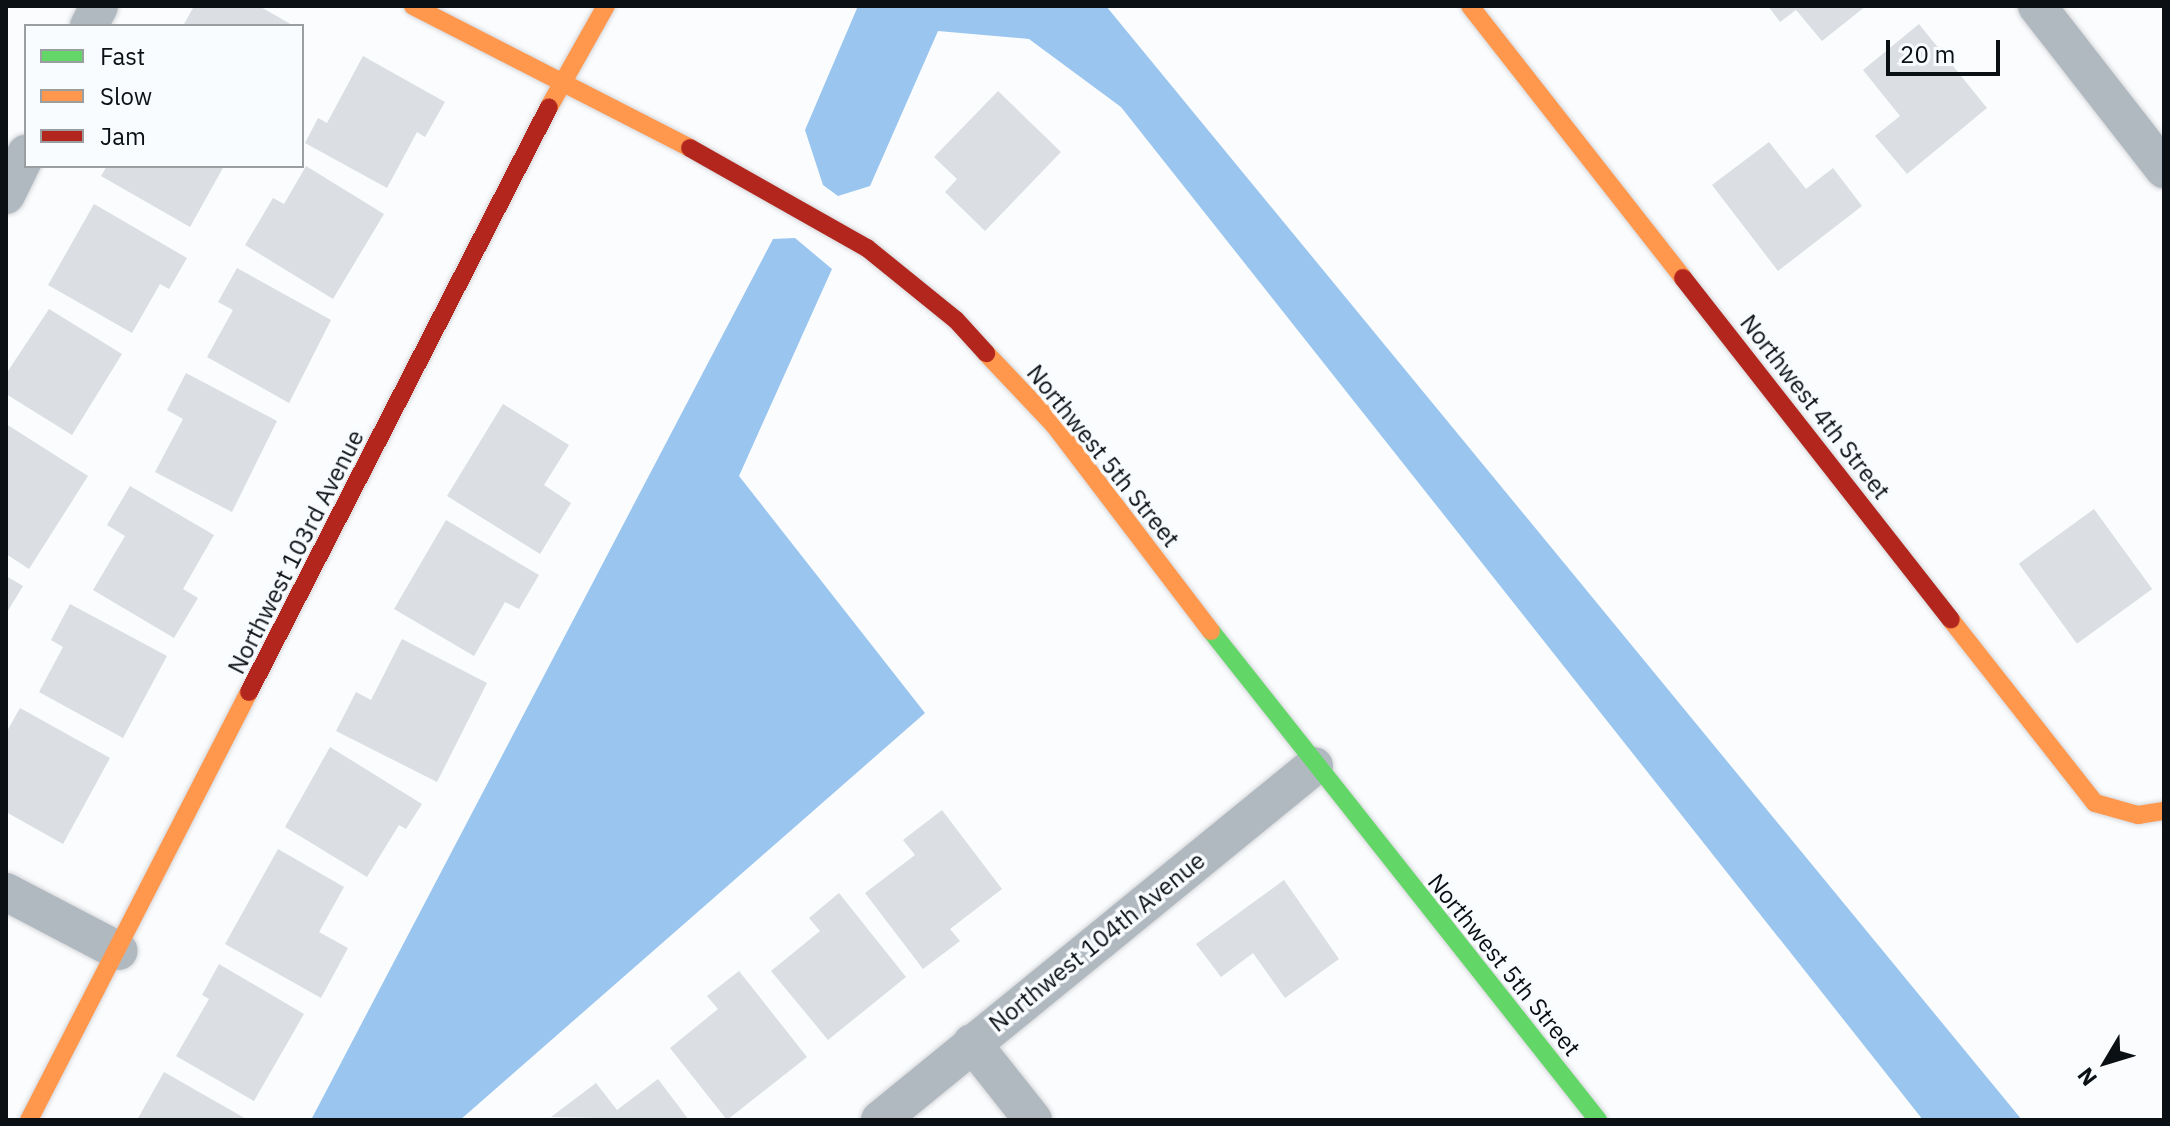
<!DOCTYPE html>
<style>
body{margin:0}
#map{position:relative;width:2170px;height:1126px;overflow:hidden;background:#fafcfe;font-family:"IBM Plex Sans",sans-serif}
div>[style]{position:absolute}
.water>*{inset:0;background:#99c5ef}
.building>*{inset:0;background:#dbdee2;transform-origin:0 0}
.roads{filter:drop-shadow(0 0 2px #d5d6d8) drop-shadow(0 0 2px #d5d6d8)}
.street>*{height:38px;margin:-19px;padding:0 19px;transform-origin:19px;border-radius:19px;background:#b0b8c0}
.fast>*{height:18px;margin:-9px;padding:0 9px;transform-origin:9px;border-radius:9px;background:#63d668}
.slow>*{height:18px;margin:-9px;padding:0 9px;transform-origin:9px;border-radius:9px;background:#ff974d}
.jam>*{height:18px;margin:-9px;padding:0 9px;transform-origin:9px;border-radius:9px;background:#b3261e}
span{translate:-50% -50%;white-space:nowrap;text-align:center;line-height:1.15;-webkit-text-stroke:7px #f9fcff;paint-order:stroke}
.street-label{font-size:24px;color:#0b1015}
.frame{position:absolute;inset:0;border:8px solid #0b1015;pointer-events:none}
.legend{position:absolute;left:24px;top:24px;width:280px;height:144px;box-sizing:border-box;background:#f9fcff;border:2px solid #9a9ea1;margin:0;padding:10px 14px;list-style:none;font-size:24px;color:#0b1015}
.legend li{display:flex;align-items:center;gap:16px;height:40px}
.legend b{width:40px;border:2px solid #9a9ea1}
.north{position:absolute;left:2066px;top:1022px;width:80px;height:80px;-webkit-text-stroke:6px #f9fcff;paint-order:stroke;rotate:232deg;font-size:22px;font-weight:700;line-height:32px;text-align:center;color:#0b1015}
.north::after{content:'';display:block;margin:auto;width:28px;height:36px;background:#0b1015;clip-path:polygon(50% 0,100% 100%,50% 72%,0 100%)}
.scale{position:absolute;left:1886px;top:40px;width:114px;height:36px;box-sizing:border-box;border:4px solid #0b1015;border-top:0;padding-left:10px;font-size:24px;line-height:28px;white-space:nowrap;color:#0b1015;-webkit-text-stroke:6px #f9fcff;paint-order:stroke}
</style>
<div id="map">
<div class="water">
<div style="clip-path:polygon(858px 6px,1106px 6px,2022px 1120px,1923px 1120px,1121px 107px,1029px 39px,938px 31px,870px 186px,838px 196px,823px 185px,805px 130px)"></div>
<div style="clip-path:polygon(795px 238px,832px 269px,739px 476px,925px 713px,460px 1120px,311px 1120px,773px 239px)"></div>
</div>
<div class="building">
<div style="clip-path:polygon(194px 6px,259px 6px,294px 26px,183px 26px)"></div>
<div style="clip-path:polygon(1768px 6px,1866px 6px,1822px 41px,1796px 10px,1780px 22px)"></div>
<div style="clip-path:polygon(1919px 24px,1987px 108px,1907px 174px,1875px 136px,1900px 116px,1863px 70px)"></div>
<div style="clip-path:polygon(363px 56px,445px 102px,425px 137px,417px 132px,387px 188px,305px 143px,318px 118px,327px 123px)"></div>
<div style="clip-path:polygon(998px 91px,1061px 152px,985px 231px,945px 192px,957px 179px,934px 157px)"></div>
<div style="clip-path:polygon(1769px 142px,1806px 189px,1833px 168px,1862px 206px,1778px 271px,1712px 185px)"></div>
<div style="clip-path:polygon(107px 166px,224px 166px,190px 227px,101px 176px)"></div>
<div style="clip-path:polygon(306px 166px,384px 214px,333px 299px,245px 245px,273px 198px,284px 204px)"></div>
<div style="clip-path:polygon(94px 204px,187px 258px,169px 289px,160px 284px,132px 333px,48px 285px)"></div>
<div style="clip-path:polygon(237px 268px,331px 320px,289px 403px,207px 357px,233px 310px,218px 302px)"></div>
<div style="clip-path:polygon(49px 309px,122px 354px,72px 435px,6px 394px,6px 374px)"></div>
<div style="clip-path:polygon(186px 373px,277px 421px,232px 512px,155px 472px,183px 419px,167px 410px)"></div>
<div style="clip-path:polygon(503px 404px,569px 445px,544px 485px,571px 503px,540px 554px,447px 496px)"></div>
<div style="clip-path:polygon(6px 424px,88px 476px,29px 569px,6px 554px)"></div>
<div style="clip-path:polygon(130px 486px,214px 535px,183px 589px,198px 598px,174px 638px,93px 590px,125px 536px,107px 525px)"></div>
<div style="left:2094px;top:509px;width:99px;height:93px;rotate:54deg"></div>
<div style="clip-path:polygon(446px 520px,539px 575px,519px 609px,505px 602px,474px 656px,394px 609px)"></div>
<div style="clip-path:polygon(6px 576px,23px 586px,6px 614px)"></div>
<div style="clip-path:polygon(70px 604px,167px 656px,123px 738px,39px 692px,63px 647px,51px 640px)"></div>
<div style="clip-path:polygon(402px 639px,487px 683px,437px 782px,336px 731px,356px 692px,371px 700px)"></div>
<div style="clip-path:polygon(20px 708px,110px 758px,63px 844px,6px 812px,6px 733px)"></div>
<div style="clip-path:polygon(330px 747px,422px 804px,406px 829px,399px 825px,367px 877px,285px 827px)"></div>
<div style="clip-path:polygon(942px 810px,1002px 889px,950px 929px,960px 941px,923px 969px,865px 893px,915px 855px,903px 840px)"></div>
<div style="clip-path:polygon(278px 849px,344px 887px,319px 932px,348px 948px,321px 998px,225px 944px)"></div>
<div style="clip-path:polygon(1284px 880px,1339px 959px,1285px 998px,1253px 953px,1221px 977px,1196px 944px)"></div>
<div style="clip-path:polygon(839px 893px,906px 977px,828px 1040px,771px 971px,820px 931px,809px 918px)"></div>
<div style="clip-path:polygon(219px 964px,304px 1014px,254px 1101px,176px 1056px,209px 999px,202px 995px)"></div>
<div style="clip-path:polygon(739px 971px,807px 1057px,727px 1120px,670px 1048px,718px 1009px,707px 996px)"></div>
<div style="clip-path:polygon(164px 1072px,248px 1120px,137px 1120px)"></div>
<div style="clip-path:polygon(658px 1079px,689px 1120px,551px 1117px,596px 1083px,617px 1110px)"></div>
</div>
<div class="roads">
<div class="street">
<div style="left:2037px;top:6px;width:207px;rotate:52.1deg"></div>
<div style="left:89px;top:26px;width:22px;rotate:-63deg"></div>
<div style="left:6px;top:195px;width:46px;rotate:-64deg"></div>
<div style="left:6px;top:892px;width:127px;rotate:27.6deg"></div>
<div style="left:972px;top:1043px;width:98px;rotate:51.6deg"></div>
<div style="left:880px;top:1120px;width:560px;rotate:-39.2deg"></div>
</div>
<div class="fast">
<div style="left:1211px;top:631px;width:624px;rotate:51.64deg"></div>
</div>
<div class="slow">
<div style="left:413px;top:6px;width:311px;rotate:27.1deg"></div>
<div style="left:1470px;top:6px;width:345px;rotate:51.9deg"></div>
<div style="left:549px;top:107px;width:116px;rotate:-60.6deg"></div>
<div style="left:986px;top:353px;width:99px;rotate:46.6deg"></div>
<div style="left:1054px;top:425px;width:259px;rotate:52.7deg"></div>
<div style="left:1951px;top:620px;width:233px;rotate:51.8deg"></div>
<div style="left:2095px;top:803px;width:45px;rotate:15.6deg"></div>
<div style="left:2138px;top:815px;width:26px;rotate:-9deg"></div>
<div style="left:29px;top:1120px;width:481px;rotate:-62.8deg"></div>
</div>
<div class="jam">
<div style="left:690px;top:148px;width:203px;rotate:29.5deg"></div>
<div style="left:867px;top:248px;width:114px;rotate:39deg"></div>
<div style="left:956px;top:320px;width:45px;rotate:47.7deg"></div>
<div style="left:1683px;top:278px;width:434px;rotate:51.9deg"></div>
<div style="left:249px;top:692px;width:657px;rotate:-62.85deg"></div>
</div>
</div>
<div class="street-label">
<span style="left:1815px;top:407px;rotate:52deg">Northwest 4th Street</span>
<span style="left:1103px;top:456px;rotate:51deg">Northwest 5th Street</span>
<span style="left:296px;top:552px;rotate:-63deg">Northwest 103rd Avenue</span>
<span style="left:1097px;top:942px;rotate:-39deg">Northwest 104th Avenue</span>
<span style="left:1504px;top:965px;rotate:51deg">Northwest 5th Street</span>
</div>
<div class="frame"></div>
<ul class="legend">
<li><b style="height:10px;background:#63d668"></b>Fast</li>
<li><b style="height:10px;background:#ff974d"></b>Slow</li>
<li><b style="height:10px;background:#b3261e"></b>Jam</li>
</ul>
<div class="north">N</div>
<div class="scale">20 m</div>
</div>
